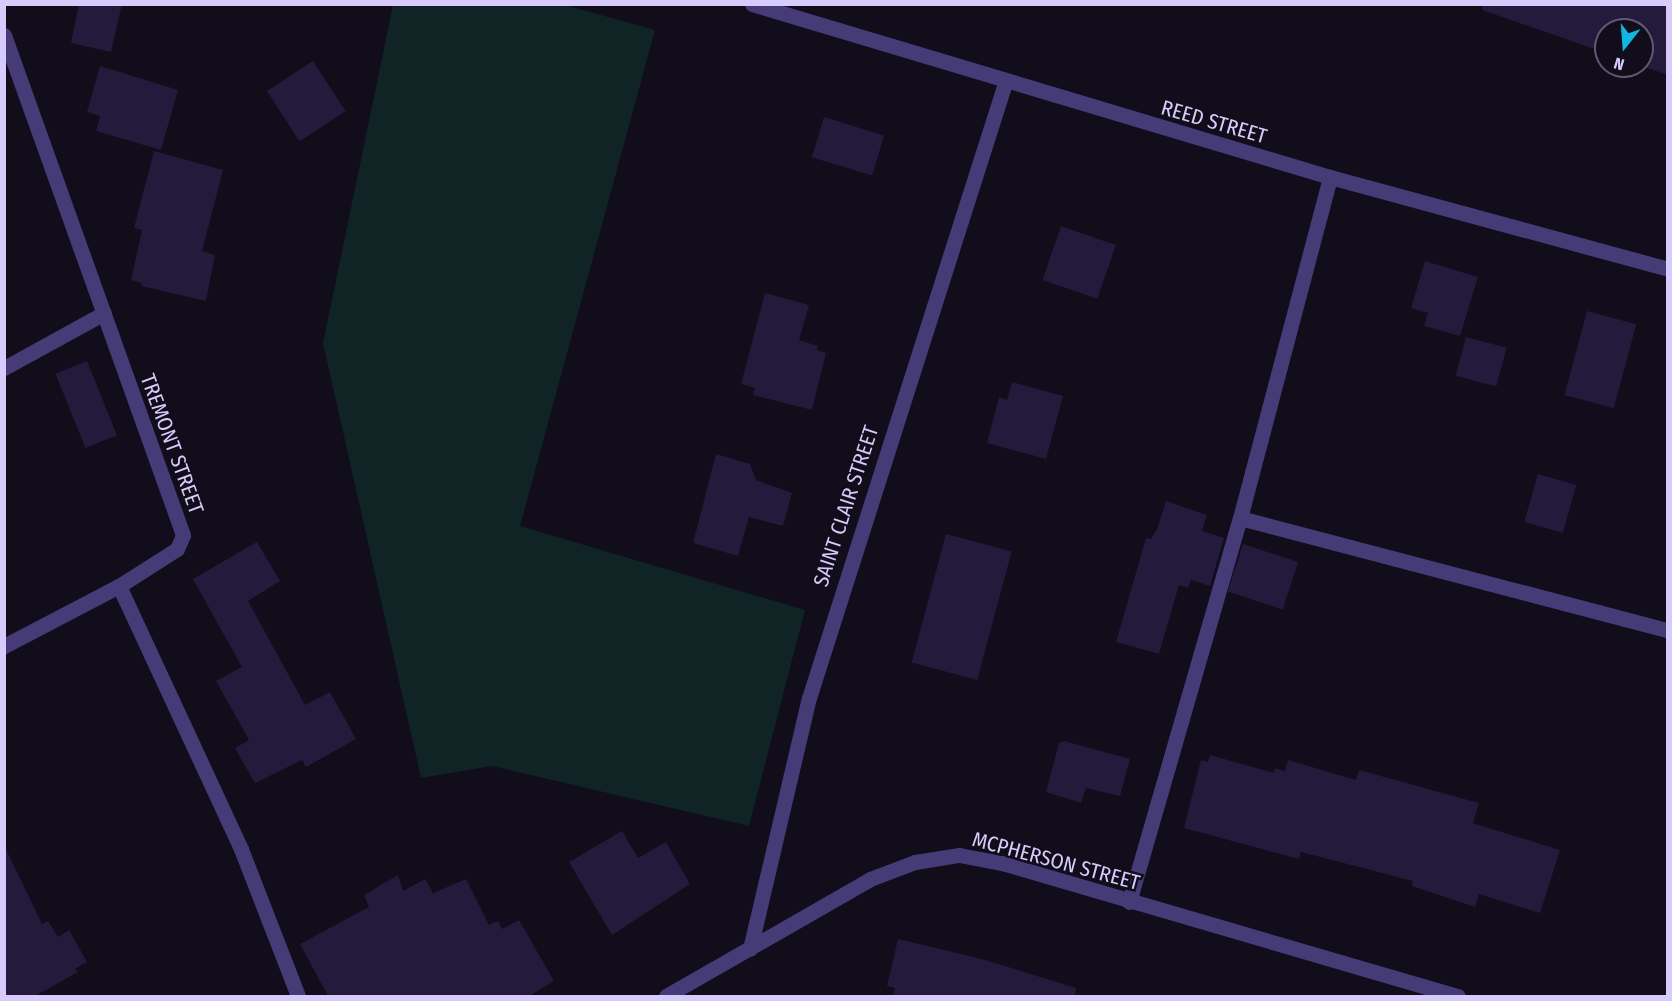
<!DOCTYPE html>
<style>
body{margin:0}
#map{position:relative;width:1672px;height:1001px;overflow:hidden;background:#110d1b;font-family:"Fira Sans Condensed",sans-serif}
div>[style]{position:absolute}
.green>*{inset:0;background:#102325}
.building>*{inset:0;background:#241a3b;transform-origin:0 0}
.service>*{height:15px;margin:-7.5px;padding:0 7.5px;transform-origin:7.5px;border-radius:7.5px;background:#443b77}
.minor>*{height:15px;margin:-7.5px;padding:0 7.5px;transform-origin:7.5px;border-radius:7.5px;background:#443b77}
.tertiary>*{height:15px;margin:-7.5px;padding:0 7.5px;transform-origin:7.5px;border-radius:7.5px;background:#443b77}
span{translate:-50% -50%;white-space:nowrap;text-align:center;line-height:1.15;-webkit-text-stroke:5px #110d1b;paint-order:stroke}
.street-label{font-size:21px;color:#d6cbfb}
.frame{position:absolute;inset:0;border:6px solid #d6cbfb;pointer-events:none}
.north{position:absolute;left:1594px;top:18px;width:60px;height:60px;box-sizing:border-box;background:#110d1b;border:2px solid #605975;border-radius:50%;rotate:197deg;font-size:16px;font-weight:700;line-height:24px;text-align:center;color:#d6cbfb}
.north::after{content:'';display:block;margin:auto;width:21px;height:27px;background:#11b6e1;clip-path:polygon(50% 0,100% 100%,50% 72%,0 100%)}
</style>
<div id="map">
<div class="green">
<div style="clip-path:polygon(393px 5px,565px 5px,655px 30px,520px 526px,805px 610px,749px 826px,492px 766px,421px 778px,323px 343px)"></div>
</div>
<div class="building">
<div style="clip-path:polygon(79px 4px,122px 4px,111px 52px,71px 43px)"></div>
<div style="clip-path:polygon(1483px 4px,1668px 4px,1668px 75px,1642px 66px,1642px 30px,1606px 30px,1606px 53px,1482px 10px)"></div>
<div style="left:313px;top:61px;width:60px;height:55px;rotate:57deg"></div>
<div style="clip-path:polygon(100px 66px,178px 90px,161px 150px,96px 131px,100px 116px,87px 112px)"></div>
<div style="left:824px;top:117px;width:63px;height:42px;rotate:17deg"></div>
<div style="clip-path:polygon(154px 151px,223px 170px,202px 251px,215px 255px,206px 301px,141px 286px,142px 283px,131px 280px,142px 230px,134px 228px)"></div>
<div style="left:1061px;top:226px;width:58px;height:57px;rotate:19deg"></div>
<div style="clip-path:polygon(1425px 261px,1478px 277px,1460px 336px,1424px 326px,1428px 313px,1411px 308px)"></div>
<div style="clip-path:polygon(765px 293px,809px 305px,799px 340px,818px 346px,817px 350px,826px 353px,812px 410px,753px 395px,755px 388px,741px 384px)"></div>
<div style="left:1587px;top:311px;width:51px;height:87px;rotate:15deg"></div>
<div style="left:1466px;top:337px;width:42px;height:40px;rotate:15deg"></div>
<div style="left:87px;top:361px;width:80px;height:34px;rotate:68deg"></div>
<div style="clip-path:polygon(1012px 382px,1063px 396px,1046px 459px,987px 443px,999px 397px,1007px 400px)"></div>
<div style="clip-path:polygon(716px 454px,750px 464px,756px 480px,792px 493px,783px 526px,749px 517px,738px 556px,693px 543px)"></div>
<div style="left:1538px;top:474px;width:40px;height:50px;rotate:16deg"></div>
<div style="clip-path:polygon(1166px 501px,1207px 515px,1202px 531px,1224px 538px,1210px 586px,1191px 580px,1188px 588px,1179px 585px,1159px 654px,1116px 642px,1146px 538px,1151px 539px,1157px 529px)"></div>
<div style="left:946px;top:534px;width:68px;height:133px;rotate:15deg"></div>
<div style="clip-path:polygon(257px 542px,280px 581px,248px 601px,305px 705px,330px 692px,356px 739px,306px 767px,302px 760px,255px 783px,235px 748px,249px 740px,216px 681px,242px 667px,193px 579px)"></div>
<div style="left:1243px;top:544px;width:58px;height:50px;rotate:18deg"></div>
<div style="clip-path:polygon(1064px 741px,1130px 759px,1120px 796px,1086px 788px,1081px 803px,1046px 792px,1059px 743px)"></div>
<div style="clip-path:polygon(1210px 755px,1274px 773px,1275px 768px,1285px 771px,1288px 760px,1356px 780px,1359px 770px,1479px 803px,1473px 823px,1560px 850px,1540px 913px,1479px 894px,1475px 907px,1412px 886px,1413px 881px,1301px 852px,1299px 859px,1184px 828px,1201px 760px,1208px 762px)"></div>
<div style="clip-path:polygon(622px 831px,638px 858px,666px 842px,690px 884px,612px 935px,569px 862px)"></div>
<div style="clip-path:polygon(4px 845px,42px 924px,48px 921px,58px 937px,69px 930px,87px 962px,75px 969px,78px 972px,35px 996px,4px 996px)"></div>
<div style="clip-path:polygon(398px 875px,403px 891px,425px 879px,433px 893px,466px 879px,489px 925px,498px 921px,502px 929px,519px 920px,554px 981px,529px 996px,328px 996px,300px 944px,369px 907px,364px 895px)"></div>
<div style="clip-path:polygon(898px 939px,982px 959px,1076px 988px,1075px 996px,893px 996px,895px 988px,887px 986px)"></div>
</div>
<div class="service">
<div style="left:4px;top:368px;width:114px;rotate:-28.8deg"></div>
<div style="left:1240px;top:518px;width:442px;rotate:14.7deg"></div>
<div style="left:1129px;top:902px;width:400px;rotate:-73.9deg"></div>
<div style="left:1240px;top:518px;width:353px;rotate:-75.2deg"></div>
</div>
<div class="minor">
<div style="left:752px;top:4px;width:603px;rotate:16.66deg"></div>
<div style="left:1330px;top:177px;width:350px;rotate:15.2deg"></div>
<div style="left:4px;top:35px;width:531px;rotate:70.3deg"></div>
<div style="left:183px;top:535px;width:15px;rotate:113deg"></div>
<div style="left:177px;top:549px;width:69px;rotate:147.5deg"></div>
<div style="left:119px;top:586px;width:290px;rotate:65.1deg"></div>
<div style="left:241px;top:849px;width:158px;rotate:68.8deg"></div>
<div style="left:4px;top:646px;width:130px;rotate:-27.6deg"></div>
<div style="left:750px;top:949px;width:258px;rotate:-76.8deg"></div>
<div style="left:809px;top:698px;width:645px;rotate:-72.32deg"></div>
</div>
<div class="tertiary">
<div style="left:666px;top:996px;width:235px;rotate:-29.8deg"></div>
<div style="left:870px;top:879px;width:48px;rotate:-20.7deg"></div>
<div style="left:915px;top:862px;width:45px;rotate:-9deg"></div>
<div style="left:959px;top:855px;width:44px;rotate:10.5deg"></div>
<div style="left:1002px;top:863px;width:475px;rotate:16.3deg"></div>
</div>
<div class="street-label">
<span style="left:1214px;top:122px;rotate:16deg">REED STREET</span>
<span style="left:172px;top:444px;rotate:70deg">TREMONT STREET</span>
<span style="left:846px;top:506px;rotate:-72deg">SAINT CLAIR STREET</span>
<span style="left:1056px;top:861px;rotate:15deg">MCPHERSON STREET</span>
</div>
<div class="frame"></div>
<div class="north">N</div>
</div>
